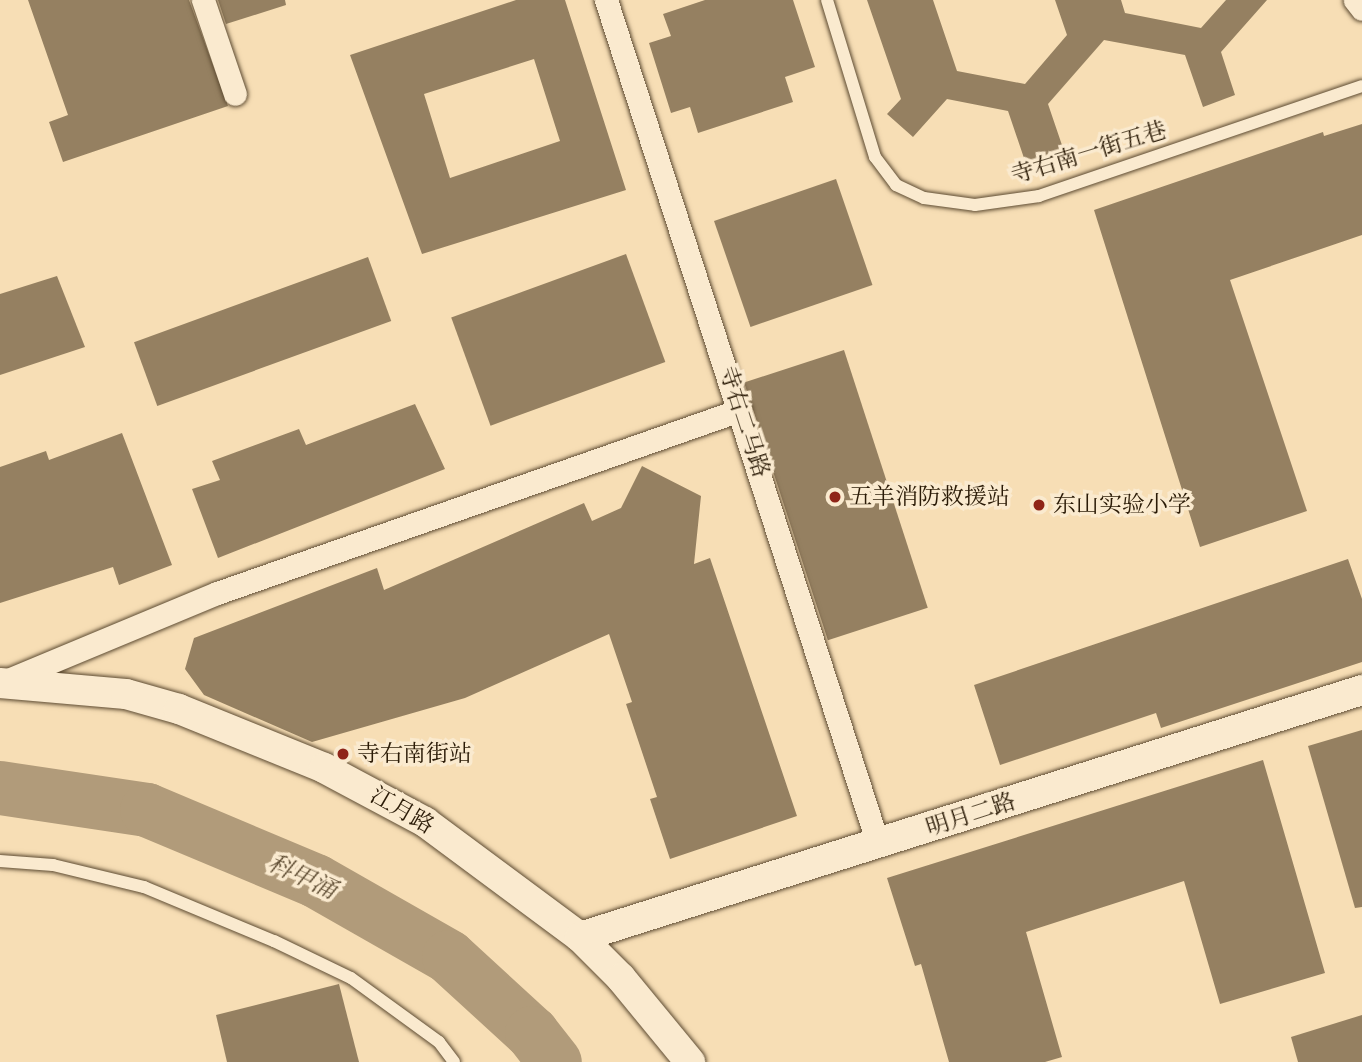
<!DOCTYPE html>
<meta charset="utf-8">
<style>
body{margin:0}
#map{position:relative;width:1362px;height:1062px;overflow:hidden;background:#f7deb5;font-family:"IM FELL Double Pica","Noto Serif SC",serif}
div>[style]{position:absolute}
.river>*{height:54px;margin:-27px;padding:0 27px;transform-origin:27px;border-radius:27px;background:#b19b7a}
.building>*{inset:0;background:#958061;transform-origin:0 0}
.roads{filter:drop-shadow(0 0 2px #5d4b32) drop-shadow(0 0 2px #5d4b32)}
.service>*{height:12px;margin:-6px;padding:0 6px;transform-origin:6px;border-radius:6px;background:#faeacf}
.minor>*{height:23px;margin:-11.5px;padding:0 11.5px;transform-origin:11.5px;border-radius:11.5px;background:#faeacf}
.tertiary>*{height:30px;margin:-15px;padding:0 15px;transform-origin:15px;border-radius:15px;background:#faeacf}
.dots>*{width:19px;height:19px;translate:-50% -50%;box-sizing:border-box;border:4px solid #faeacf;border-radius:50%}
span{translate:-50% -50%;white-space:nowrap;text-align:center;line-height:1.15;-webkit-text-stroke:7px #faeacf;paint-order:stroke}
.street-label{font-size:23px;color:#2a1a06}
.poi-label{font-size:23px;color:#2a1a06}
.left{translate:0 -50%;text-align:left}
.water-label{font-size:24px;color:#604e34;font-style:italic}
</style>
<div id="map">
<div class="river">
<div style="left:0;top:788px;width:149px;rotate:8.5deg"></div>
<div style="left:147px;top:810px;width:183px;rotate:22.8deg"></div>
<div style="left:316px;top:881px;width:153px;rotate:29.7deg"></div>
<div style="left:449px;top:957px;width:113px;rotate:42.5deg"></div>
<div style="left:532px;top:1033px;width:37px;rotate:52deg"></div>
</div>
<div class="building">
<div style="clip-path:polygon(28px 0,189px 0,228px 106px,63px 162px,49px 122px,68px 115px)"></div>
<div style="clip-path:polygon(218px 0,285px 0,286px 5px,226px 24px)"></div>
<div style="clip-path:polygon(evenodd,516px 0,565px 0,626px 190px,422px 254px,350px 55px,516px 0,534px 59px,560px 141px,450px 178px,424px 94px,534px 59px)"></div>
<div style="clip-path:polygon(705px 0,793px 0,815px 67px,785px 77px,793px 102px,698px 133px,690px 107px,671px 113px,649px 43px,671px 36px,663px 14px)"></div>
<div style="clip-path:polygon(867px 0,933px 0,957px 71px,1025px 84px,1067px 35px,1055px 0,1121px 0,1125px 13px,1201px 28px,1226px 0,1267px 0,1221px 52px,1235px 95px,1203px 107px,1185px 55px,1104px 40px,1048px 104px,1064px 151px,1026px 164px,1008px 111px,947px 99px,913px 137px,887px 114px,901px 99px)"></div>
<div style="clip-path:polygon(1362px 124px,1362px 235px,1230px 280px,1307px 511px,1200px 547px,1094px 210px,1323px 132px,1324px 136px)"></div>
<div style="left:836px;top:179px;width:112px;height:129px;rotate:71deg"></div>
<div style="left:626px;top:254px;width:115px;height:186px;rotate:70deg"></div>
<div style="left:368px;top:257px;width:68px;height:249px;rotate:70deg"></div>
<div style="clip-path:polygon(57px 276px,85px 347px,0 375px,0 294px)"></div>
<div style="left:844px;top:350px;width:271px;height:105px;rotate:72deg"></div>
<div style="clip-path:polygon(415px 404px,445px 469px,218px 558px,192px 489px,220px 480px,212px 461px,299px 429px,306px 445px)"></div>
<div style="clip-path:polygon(122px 433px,172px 565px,119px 585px,113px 567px,0 603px,0 467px,46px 451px,49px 460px)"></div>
<div style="clip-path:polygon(642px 466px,701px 496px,694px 564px,710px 558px,797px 816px,670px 859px,650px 799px,657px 797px,626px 704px,632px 702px,609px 634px,465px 698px,312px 742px,204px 695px,185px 669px,194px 638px,377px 568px,384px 590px,584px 503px,592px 521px,621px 508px)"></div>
<div style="clip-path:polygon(1348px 559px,1362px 599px,1362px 662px,1161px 728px,1156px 713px,1000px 765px,974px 685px)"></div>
<div style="clip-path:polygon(1362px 730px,1362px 907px,1355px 908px,1308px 746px)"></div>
<div style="clip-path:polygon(1263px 760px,1325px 973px,1220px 1004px,1184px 881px,1026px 932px,1062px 1057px,1045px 1062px,949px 1062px,921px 964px,915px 966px,887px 878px)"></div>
<div style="clip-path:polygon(339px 984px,359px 1062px,227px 1062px,216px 1015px)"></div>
<div style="clip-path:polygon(1362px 1015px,1362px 1062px,1298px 1062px,1291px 1037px)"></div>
</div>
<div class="roads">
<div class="service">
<div style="left:827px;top:0;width:164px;rotate:73deg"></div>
<div style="left:875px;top:157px;width:35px;rotate:53deg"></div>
<div style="left:896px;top:185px;width:31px;rotate:25deg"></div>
<div style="left:924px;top:198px;width:51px;rotate:7.8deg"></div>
<div style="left:975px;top:205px;width:65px;rotate:-8deg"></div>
<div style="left:1039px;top:196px;width:341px;rotate:-18.8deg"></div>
<div style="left:0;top:861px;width:53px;rotate:4.3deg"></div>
<div style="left:53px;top:865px;width:94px;rotate:13.6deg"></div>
<div style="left:144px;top:887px;width:141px;rotate:22.6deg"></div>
<div style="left:274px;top:941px;width:85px;rotate:25.7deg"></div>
<div style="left:351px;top:978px;width:109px;rotate:36deg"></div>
<div style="left:439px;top:1042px;width:25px;rotate:53deg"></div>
</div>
<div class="minor">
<div style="left:203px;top:0;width:99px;rotate:71.2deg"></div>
<div style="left:606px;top:0;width:887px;rotate:72.14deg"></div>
<div style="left:1355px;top:0;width:11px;rotate:52deg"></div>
<div style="left:3px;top:682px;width:232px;rotate:-22.6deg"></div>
<div style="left:217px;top:593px;width:554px;rotate:-19.29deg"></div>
</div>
<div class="tertiary">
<div style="left:0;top:683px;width:126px;rotate:5deg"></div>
<div style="left:126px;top:694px;width:55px;rotate:15.8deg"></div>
<div style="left:179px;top:709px;width:157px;rotate:22.1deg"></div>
<div style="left:324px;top:768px;width:115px;rotate:28.1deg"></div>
<div style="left:425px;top:822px;width:193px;rotate:36.6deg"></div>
<div style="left:580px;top:937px;width:58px;rotate:45deg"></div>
<div style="left:621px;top:978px;width:109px;rotate:50.6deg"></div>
<div style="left:580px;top:937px;width:820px;rotate:-17.53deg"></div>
</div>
</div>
<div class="dots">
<div style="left:835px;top:497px;background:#8f2418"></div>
<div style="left:1039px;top:505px;background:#8f2418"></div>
<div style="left:343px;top:754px;background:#8f2418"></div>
</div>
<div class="street-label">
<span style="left:1089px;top:153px;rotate:-17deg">寺右南一街五巷</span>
<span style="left:744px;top:422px;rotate:72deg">寺右二马路</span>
<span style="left:402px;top:811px;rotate:30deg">江月路</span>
<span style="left:971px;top:815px;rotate:-18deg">明月二路</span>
</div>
<div class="poi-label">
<span class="left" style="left:849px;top:497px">五羊消防救援站</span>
<span class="left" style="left:1053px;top:505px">东山实验小学</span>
<span class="left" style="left:357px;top:754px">寺右南街站</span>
</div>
<div class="water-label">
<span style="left:302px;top:877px;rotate:25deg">科甲涌</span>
</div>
</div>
